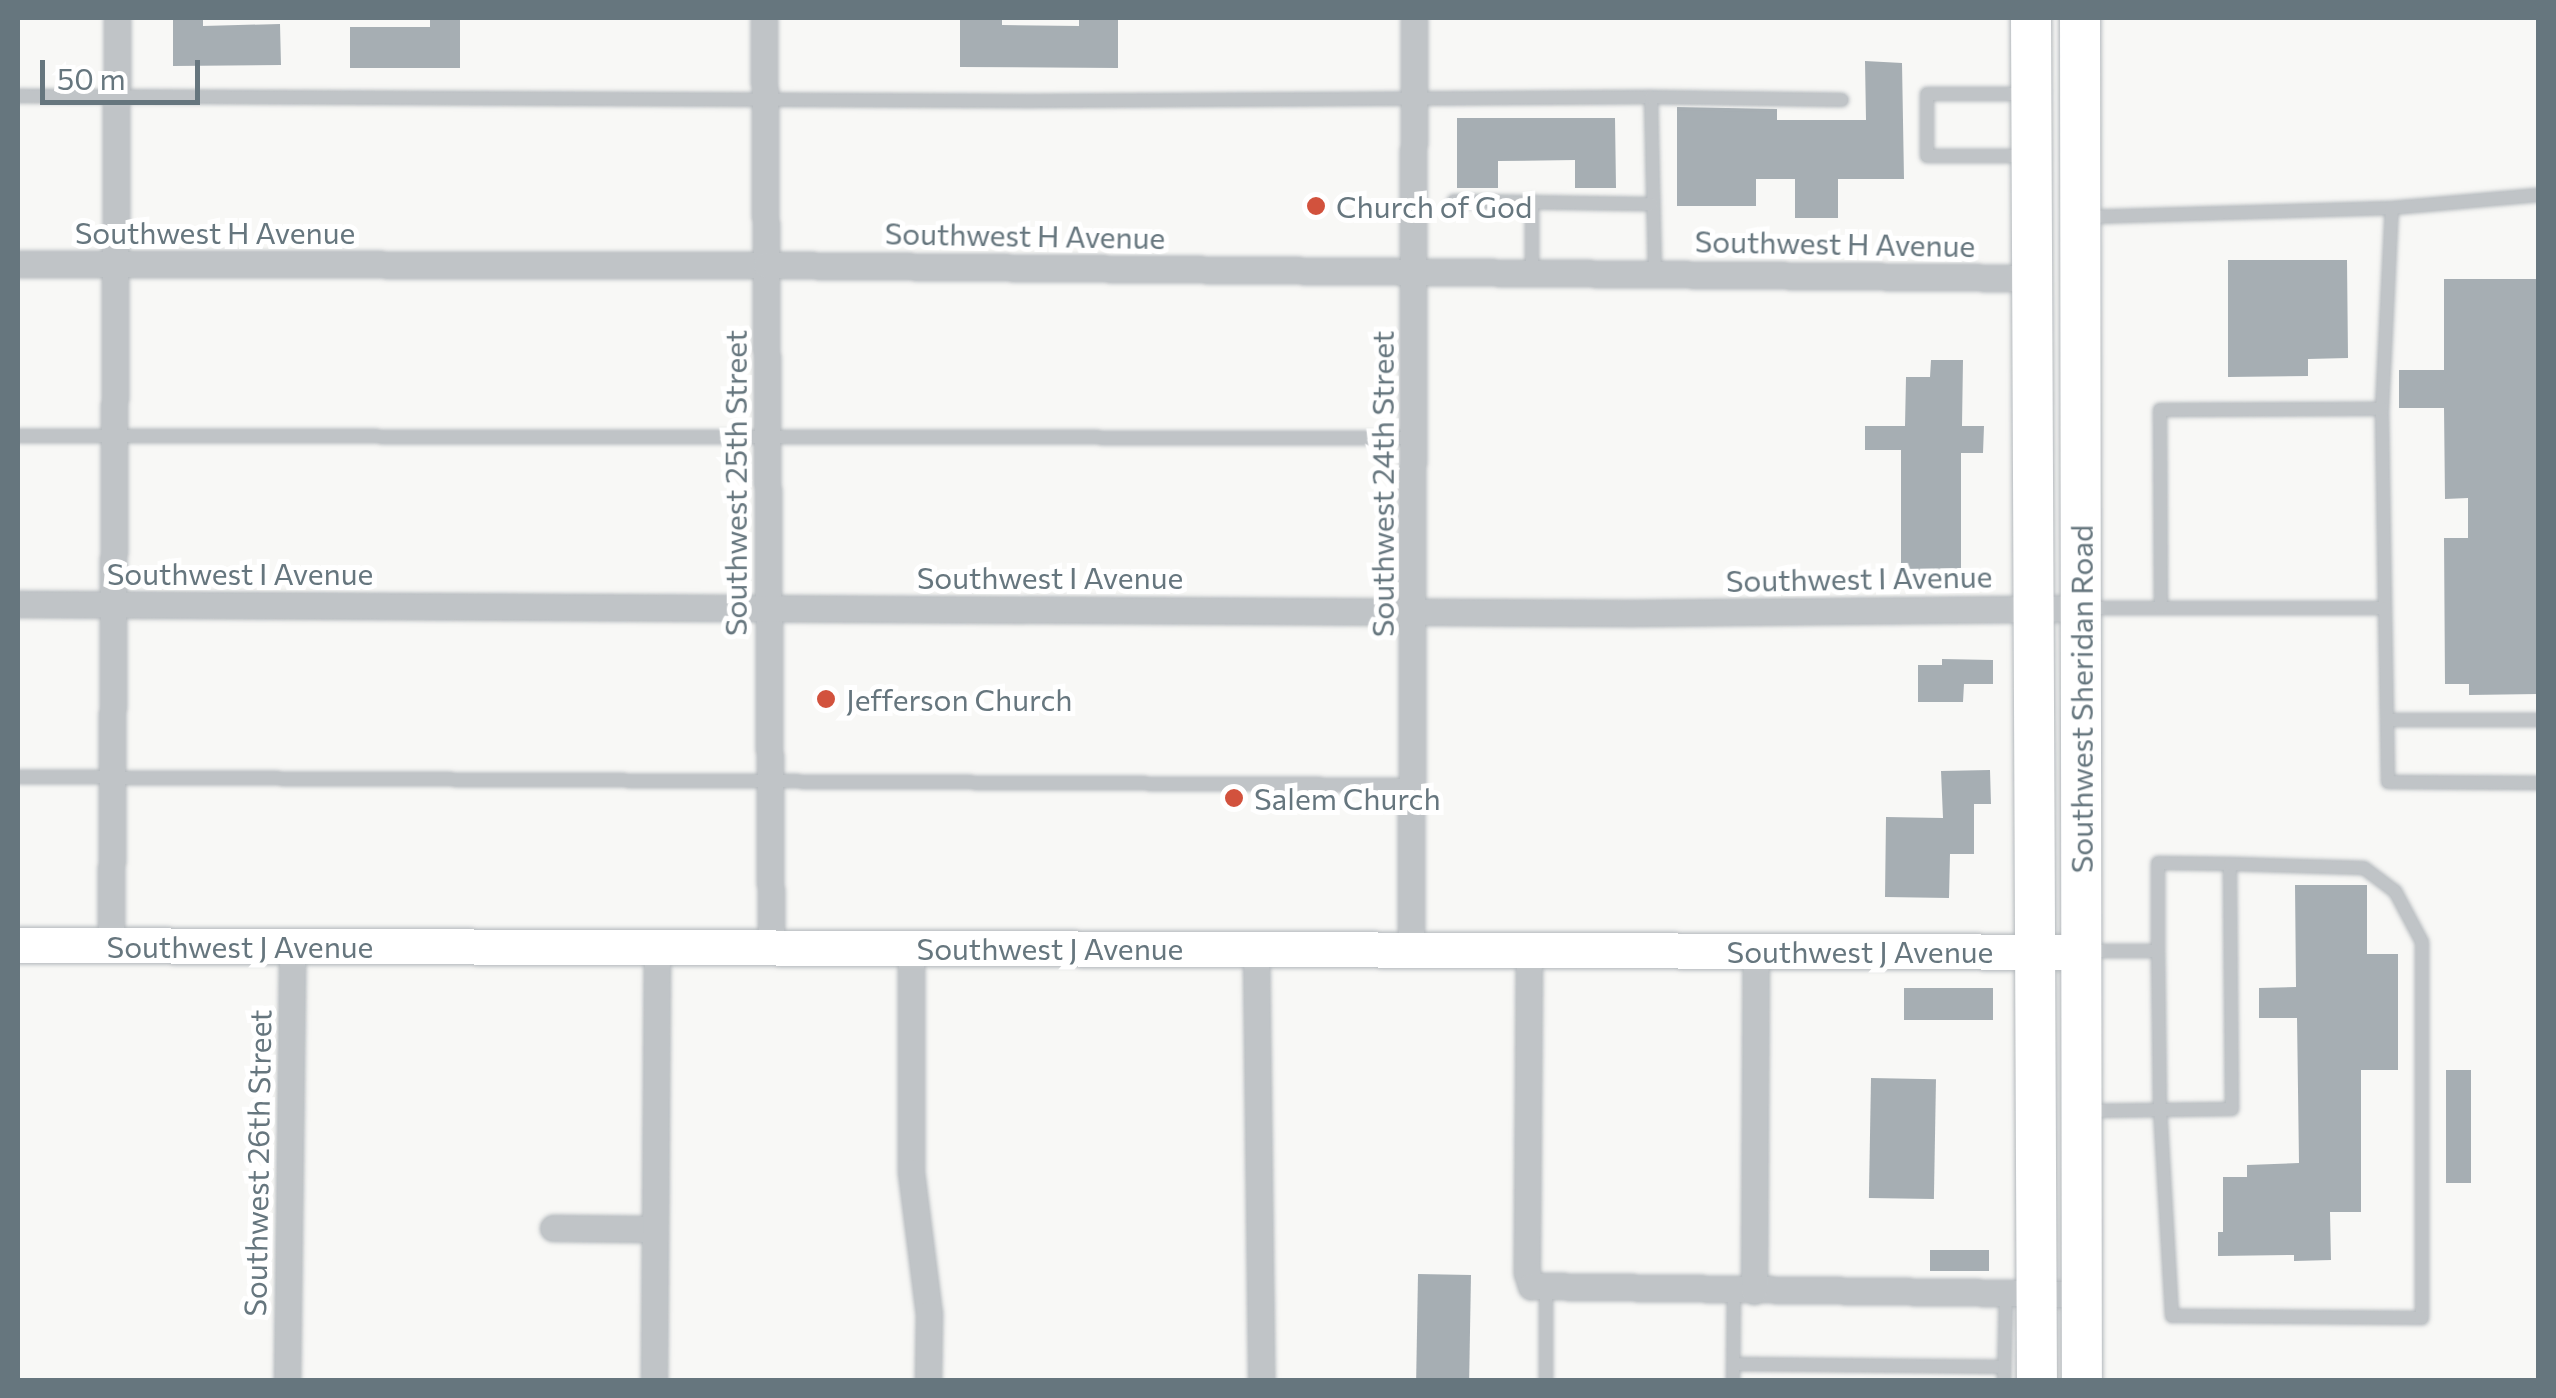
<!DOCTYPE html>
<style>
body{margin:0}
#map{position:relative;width:2556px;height:1398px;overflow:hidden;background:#f8f8f6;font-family:Commissioner,sans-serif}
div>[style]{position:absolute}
.building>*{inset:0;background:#a6aeb3;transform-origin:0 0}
.roads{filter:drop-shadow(0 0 2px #b3b8bc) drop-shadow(0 0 2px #b3b8bc)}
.lane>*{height:12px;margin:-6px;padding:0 6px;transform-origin:6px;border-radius:6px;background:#c0c4c7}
.street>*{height:25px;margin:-12.5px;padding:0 12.5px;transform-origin:12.5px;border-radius:12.5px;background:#c0c4c7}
.secondary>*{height:35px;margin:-17.5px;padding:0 17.5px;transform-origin:17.5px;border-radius:17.5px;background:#fff}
.primary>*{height:40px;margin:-20px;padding:0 20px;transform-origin:20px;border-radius:20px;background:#fff}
.dots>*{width:28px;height:28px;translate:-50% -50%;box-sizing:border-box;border:5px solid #fff;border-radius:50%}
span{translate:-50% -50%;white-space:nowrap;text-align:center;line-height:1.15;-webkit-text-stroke:10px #fff;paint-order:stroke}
.poi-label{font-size:30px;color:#66767e}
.left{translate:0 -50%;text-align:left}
.street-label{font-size:30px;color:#66767e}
.frame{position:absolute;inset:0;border:20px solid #66767e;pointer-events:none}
.scale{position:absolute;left:40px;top:60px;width:160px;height:45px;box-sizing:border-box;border:5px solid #66767e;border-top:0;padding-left:12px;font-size:30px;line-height:35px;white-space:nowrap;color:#66767e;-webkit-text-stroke:8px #fff;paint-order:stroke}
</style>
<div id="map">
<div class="building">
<div style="clip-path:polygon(173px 18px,203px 18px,203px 26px,280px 24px,281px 65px,173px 66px)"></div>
<div style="clip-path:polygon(430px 18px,460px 18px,460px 68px,350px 68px,350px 27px,430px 27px)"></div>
<div style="clip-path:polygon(960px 18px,1002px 18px,1002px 25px,1079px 26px,1079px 18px,1118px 18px,1118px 68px,960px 67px)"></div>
<div style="clip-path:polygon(1865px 61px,1902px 63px,1904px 179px,1838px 179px,1838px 218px,1795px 218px,1795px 179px,1756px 179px,1756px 206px,1677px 206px,1677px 107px,1777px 109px,1777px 120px,1866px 120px)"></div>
<div style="clip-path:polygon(1457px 118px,1615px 118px,1616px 188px,1575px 188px,1575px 160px,1498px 161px,1498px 188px,1457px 188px)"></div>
<div style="clip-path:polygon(2228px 260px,2347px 260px,2348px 358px,2308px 359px,2308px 376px,2228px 377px)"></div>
<div style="clip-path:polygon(2444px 279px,2538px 279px,2538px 694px,2469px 695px,2469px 684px,2445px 684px,2444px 538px,2468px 538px,2468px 498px,2445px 499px,2444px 408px,2399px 408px,2399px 370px,2444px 370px)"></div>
<div style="clip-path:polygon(1931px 360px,1963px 360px,1962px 426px,1984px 426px,1983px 453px,1961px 453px,1961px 572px,1901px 571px,1901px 450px,1865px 450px,1865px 426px,1905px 426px,1906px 377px,1930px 377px)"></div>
<div style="clip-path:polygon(1942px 659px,1993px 660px,1993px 684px,1964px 684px,1963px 702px,1918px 702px,1918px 665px,1942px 665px)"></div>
<div style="clip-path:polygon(1990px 770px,1991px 804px,1974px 804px,1974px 854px,1950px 854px,1949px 898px,1885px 897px,1886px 817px,1943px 818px,1941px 771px)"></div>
<div style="clip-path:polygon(2295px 885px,2367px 885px,2367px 954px,2398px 954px,2398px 1070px,2361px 1070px,2361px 1212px,2330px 1212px,2331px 1260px,2294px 1261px,2294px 1255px,2218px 1256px,2218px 1232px,2223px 1232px,2223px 1177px,2247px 1177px,2247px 1165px,2299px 1163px,2297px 1018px,2259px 1018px,2259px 988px,2296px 987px)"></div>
<div style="left:1993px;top:988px;width:32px;height:89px;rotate:90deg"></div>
<div style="left:2446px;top:1070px;width:25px;height:113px"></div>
<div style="left:1871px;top:1078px;width:65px;height:120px;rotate:1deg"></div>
<div style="left:1930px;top:1250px;width:59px;height:21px"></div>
<div style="left:1418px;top:1274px;width:53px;height:106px;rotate:1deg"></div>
</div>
<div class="roads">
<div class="lane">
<div style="left:2024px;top:94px;width:97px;rotate:180deg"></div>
<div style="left:1927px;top:94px;width:62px;rotate:90deg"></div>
<div style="left:1927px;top:156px;width:101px"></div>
<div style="left:18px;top:96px;width:1011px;rotate:0.28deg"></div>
<div style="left:1029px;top:101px;width:622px;rotate:-0.37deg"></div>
<div style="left:1651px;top:97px;width:177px;rotate:88.7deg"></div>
<div style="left:1651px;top:97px;width:191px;rotate:0.9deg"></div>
<div style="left:1454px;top:201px;width:198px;rotate:0.9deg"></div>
<div style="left:1532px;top:201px;width:71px;rotate:90deg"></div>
<div style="left:2087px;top:217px;width:305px;rotate:-1.7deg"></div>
<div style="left:2392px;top:208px;width:147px;rotate:-5.1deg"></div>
<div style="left:18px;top:436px;width:1397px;rotate:0.08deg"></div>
<div style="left:2084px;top:608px;width:301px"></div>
<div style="left:2385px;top:608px;width:199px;rotate:-90.9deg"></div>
<div style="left:2382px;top:409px;width:201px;rotate:-87.2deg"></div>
<div style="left:2161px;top:608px;width:198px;rotate:-90.3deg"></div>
<div style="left:2160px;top:410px;width:222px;rotate:-0.3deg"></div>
<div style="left:2385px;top:608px;width:174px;rotate:89deg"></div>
<div style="left:2388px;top:782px;width:150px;rotate:0.4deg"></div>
<div style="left:2387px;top:720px;width:151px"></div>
<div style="left:18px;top:777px;width:1393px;rotate:0.33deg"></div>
<div style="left:2085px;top:951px;width:73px"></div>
<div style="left:2158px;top:951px;width:88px;rotate:-90deg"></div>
<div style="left:2158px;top:863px;width:72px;rotate:0.8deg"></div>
<div style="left:2086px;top:1111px;width:74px;rotate:-0.8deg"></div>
<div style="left:2160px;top:1110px;width:72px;rotate:-0.8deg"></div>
<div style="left:2232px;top:1109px;width:245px;rotate:-90.5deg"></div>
<div style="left:2230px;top:864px;width:134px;rotate:1.7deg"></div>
<div style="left:2364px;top:868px;width:39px;rotate:37deg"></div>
<div style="left:2395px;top:891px;width:58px;rotate:62.1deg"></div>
<div style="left:2422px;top:942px;width:376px;rotate:90deg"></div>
<div style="left:2422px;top:1318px;width:250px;rotate:-179.5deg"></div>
<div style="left:2172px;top:1316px;width:206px;rotate:-93.3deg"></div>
<div style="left:2160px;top:1110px;width:159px;rotate:-90.7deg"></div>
<div style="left:1546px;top:1289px;width:91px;rotate:90deg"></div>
<div style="left:1734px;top:1364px;width:269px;rotate:0.6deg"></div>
<div style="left:1733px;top:1380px;width:90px;rotate:-89.4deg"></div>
<div style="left:2004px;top:1380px;width:86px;rotate:-88.7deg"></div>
</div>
<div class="street">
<div style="left:764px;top:18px;width:930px;rotate:89.57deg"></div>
<div style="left:18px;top:264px;width:748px;rotate:0.08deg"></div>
<div style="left:766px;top:265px;width:1266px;rotate:0.59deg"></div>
<div style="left:18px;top:604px;width:1614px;rotate:0.32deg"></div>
<div style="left:1632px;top:613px;width:449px;rotate:-0.6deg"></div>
<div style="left:111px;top:945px;width:927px;rotate:-89.63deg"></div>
<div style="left:911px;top:948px;width:224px;rotate:90deg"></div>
<div style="left:911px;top:1172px;width:143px;rotate:82.8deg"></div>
<div style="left:929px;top:1314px;width:66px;rotate:90.9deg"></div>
<div style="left:1256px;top:949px;width:431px;rotate:89.3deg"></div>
<div style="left:1411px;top:949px;width:931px;rotate:-89.82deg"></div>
<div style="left:1529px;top:950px;width:323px;rotate:90.4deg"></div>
<div style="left:1527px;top:1273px;width:14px;rotate:73deg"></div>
<div style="left:1531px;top:1286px;width:551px;rotate:0.83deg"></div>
<div style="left:553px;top:1228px;width:102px;rotate:0.6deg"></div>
<div style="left:1754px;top:1291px;width:341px;rotate:-89.7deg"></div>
<div style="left:287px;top:1380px;width:434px;rotate:-89.3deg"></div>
<div style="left:654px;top:1380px;width:433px;rotate:-89.6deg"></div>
</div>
<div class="secondary">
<div style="left:18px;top:945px;width:2064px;rotate:0.19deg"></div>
</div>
<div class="primary">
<div style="left:2031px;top:18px;width:1362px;rotate:89.75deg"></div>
<div style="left:2080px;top:18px;width:1362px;rotate:89.92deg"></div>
</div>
</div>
<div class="dots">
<div style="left:1316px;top:206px;background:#d2523d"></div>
<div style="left:826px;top:699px;background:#d2523d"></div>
<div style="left:1234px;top:798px;background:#d2523d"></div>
</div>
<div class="poi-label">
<span class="left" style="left:1336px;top:206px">Church of God</span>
<span class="left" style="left:846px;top:699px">Jefferson Church</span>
<span class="left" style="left:1254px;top:798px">Salem Church</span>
</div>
<div class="street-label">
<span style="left:215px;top:232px">Southwest H Avenue</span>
<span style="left:1025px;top:235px;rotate:1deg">Southwest H Avenue</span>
<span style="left:1835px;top:243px;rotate:1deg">Southwest H Avenue</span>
<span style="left:735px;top:483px;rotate:-90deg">Southwest 25th Street</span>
<span style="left:1382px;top:484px;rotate:-90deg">Southwest 24th Street</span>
<span style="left:240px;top:573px">Southwest I Avenue</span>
<span style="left:1050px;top:577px">Southwest I Avenue</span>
<span style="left:1859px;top:578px;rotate:-1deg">Southwest I Avenue</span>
<span style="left:2081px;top:699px;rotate:-90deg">Southwest Sheridan Road</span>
<span style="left:240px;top:946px">Southwest J Avenue</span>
<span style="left:1050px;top:948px">Southwest J Avenue</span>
<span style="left:1860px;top:951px">Southwest J Avenue</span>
<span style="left:257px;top:1163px;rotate:-89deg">Southwest 26th Street</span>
</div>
<div class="frame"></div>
<div class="scale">50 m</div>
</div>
